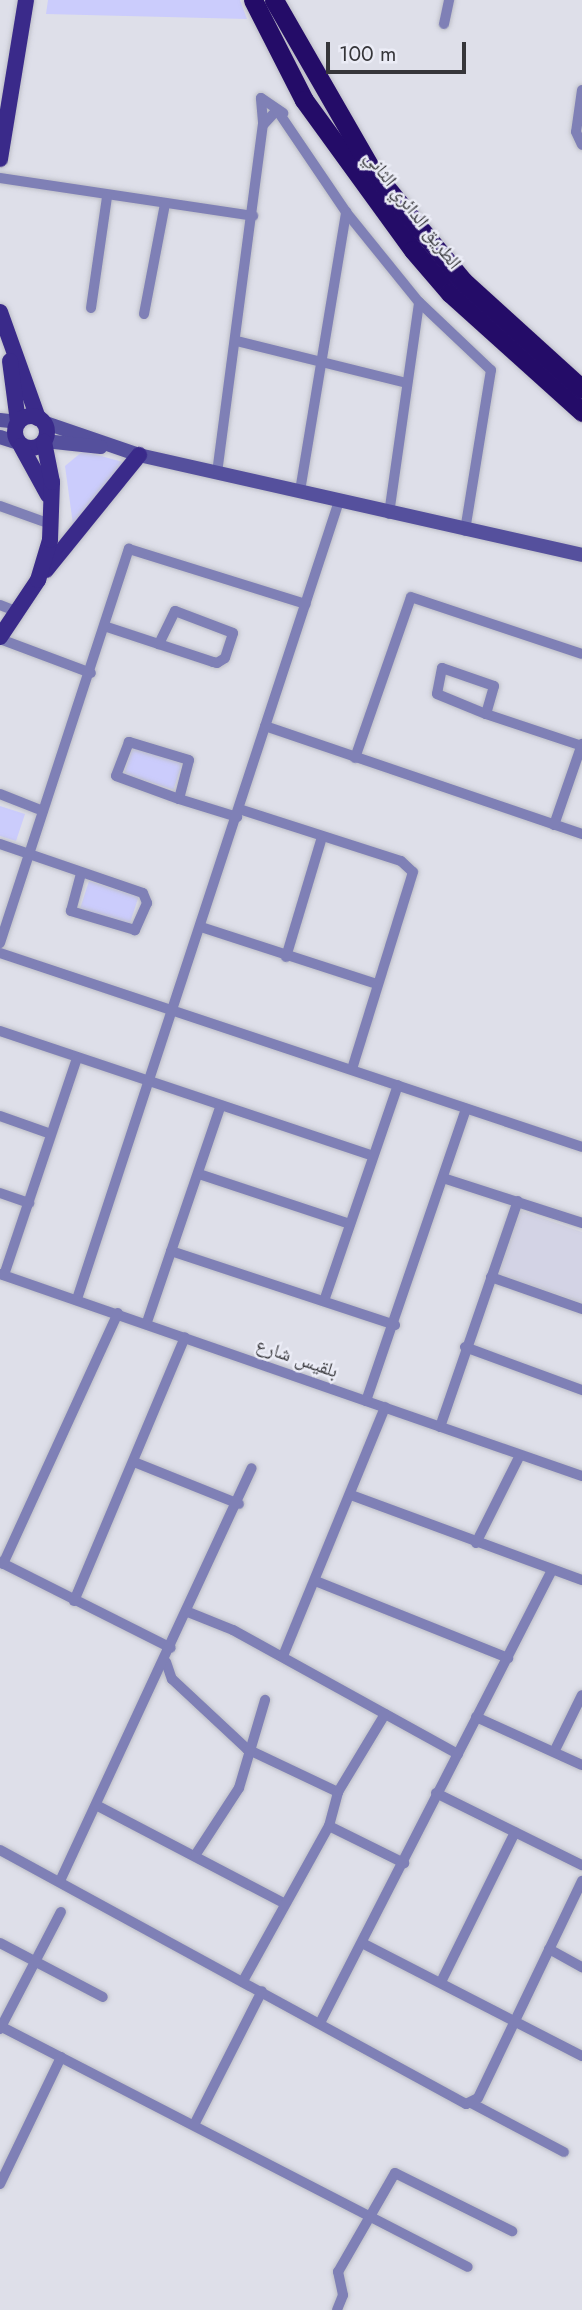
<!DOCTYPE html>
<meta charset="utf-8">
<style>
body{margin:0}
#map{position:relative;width:582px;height:2310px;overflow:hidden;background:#dedfe9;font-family:Jost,"Noto Naskh Arabic",sans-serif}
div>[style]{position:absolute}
.built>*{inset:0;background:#d3d3e5}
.green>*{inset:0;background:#cbccfc;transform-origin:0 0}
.roads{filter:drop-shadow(0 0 2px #bcbdc6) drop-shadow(0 0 2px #bcbdc6)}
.street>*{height:10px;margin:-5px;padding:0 5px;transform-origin:5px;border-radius:5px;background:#7f80b6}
.secondary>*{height:14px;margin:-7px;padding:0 7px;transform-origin:7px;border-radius:7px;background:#55509d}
.primary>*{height:16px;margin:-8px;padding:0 8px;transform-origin:8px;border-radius:8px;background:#3a2a8a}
.primary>.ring{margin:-8px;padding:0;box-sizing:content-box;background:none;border:16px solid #3a2a8a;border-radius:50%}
.highway>*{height:19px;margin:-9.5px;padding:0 9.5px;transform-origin:9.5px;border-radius:9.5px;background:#240c68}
span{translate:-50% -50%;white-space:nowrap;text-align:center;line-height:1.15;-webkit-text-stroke:5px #ebecf6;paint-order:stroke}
.street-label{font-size:19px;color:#36363a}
.scale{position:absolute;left:326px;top:42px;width:140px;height:32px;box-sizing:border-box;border:4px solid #36363a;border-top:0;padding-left:9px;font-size:21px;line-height:24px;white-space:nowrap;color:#36363a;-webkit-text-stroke:5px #ebecf6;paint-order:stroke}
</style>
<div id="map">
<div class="built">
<div style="clip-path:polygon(519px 1210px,582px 1232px,582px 1303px,497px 1274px)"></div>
</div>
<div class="green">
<div style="clip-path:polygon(48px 0,240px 0,247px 19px,46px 14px)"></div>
<div style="clip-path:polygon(83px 451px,130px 464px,74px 532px,65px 466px)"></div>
<div style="left:133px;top:746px;width:52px;height:29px;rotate:18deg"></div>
<div style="clip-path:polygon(0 806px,25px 814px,16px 841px,0 836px)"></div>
<div style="left:89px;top:881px;width:52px;height:29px;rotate:18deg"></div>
</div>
<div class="roads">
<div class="street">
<div style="left:444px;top:24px;width:25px;rotate:-78deg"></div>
<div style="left:582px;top:90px;width:42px;rotate:98.1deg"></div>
<div style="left:576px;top:132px;width:14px;rotate:65deg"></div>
<div style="left:263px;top:122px;width:24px;rotate:-95deg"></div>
<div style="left:261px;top:98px;width:27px;rotate:34deg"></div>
<div style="left:0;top:178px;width:256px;rotate:8.5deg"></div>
<div style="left:91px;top:308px;width:112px;rotate:-81.8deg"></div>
<div style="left:144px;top:314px;width:112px;rotate:-79.2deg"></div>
<div style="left:237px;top:341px;width:175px;rotate:13.9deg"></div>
<div style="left:217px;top:473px;width:351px;rotate:-82.5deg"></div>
<div style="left:263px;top:125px;width:21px;rotate:-47deg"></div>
<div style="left:277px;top:110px;width:123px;rotate:55.9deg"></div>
<div style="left:346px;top:212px;width:116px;rotate:51deg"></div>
<div style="left:419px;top:302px;width:99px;rotate:43.4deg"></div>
<div style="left:491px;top:370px;width:163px;rotate:99.2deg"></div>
<div style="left:300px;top:491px;width:283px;rotate:-80.6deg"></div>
<div style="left:0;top:506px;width:56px;rotate:19.7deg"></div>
<div style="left:389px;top:514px;width:214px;rotate:-81.9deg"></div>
<div style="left:0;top:605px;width:19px;rotate:21deg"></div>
<div style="left:104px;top:626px;width:115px;rotate:18.3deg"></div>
<div style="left:213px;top:662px;width:4px;rotate:14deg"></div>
<div style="left:217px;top:663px;width:9px;rotate:-32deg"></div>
<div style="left:225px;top:658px;width:26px;rotate:-72deg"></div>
<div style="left:233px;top:633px;width:62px;rotate:-159.2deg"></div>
<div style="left:175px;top:611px;width:37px;rotate:116deg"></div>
<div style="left:0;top:639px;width:97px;rotate:20.5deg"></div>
<div style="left:486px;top:714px;width:29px;rotate:-74deg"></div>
<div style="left:494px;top:686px;width:55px;rotate:-160.9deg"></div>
<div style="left:442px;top:668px;width:26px;rotate:101deg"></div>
<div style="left:437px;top:694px;width:53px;rotate:22.2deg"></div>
<div style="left:486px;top:714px;width:101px;rotate:18.4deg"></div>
<div style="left:265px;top:726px;width:335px;rotate:18.8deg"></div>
<div style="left:355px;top:758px;width:170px;rotate:-70.8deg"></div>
<div style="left:411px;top:597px;width:180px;rotate:18.4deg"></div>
<div style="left:0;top:794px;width:46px;rotate:21.6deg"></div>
<div style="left:179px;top:799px;width:40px;rotate:-75.6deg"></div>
<div style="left:189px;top:760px;width:63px;rotate:-163.3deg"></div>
<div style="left:129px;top:742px;width:36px;rotate:111deg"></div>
<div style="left:116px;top:776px;width:67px;rotate:20.1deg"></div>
<div style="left:179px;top:799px;width:61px;rotate:17.2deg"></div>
<div style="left:239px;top:809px;width:170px;rotate:17.8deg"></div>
<div style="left:401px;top:861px;width:16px;rotate:43deg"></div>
<div style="left:413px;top:872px;width:206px;rotate:107.2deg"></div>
<div style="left:554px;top:825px;width:86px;rotate:-70.9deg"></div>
<div style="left:0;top:844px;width:151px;rotate:18.9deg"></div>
<div style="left:143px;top:893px;width:11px;rotate:68deg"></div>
<div style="left:147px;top:903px;width:30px;rotate:114deg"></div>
<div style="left:135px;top:930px;width:67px;rotate:-163.5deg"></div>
<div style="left:71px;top:911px;width:39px;rotate:-75deg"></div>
<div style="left:201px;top:927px;width:184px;rotate:18deg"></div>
<div style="left:0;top:943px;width:415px;rotate:-71.9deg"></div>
<div style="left:129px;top:549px;width:185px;rotate:17.3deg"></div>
<div style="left:0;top:953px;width:613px;rotate:18.43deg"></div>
<div style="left:286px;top:957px;width:125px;rotate:-73.3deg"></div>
<div style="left:0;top:1031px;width:393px;rotate:18.5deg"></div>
<div style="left:0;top:1116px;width:54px;rotate:19.4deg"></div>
<div style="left:199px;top:1174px;width:159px;rotate:18.3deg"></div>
<div style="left:443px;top:1178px;width:146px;rotate:17.9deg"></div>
<div style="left:0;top:1193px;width:31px;rotate:19deg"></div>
<div style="left:171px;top:1251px;width:236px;rotate:18.3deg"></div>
<div style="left:0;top:1274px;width:616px;rotate:19.14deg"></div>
<div style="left:4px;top:1275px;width:229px;rotate:-71.4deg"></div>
<div style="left:491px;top:1277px;width:96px;rotate:19.4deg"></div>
<div style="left:77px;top:1299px;width:840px;rotate:-71.82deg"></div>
<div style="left:324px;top:1301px;width:228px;rotate:-71.1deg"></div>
<div style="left:147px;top:1322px;width:227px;rotate:-71.2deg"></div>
<div style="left:465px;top:1347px;width:125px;rotate:20.2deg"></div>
<div style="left:366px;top:1401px;width:309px;rotate:-71.1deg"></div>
<div style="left:440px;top:1427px;width:239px;rotate:-71deg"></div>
<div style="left:134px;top:1462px;width:113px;rotate:21.8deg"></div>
<div style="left:351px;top:1495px;width:246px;rotate:20.2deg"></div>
<div style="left:476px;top:1543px;width:98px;rotate:-63.4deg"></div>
<div style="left:0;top:1562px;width:191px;rotate:26.7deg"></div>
<div style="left:3px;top:1564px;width:276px;rotate:-65.4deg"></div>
<div style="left:318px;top:1582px;width:205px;rotate:21.8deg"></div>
<div style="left:74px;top:1601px;width:286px;rotate:-67.2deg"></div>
<div style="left:188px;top:1612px;width:48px;rotate:21.8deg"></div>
<div style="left:233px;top:1630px;width:257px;rotate:28.9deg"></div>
<div style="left:283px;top:1656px;width:269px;rotate:-67.7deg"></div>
<div style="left:166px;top:1662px;width:18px;rotate:71deg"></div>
<div style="left:172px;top:1679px;width:103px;rotate:43deg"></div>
<div style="left:247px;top:1749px;width:101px;rotate:25.3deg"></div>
<div style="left:476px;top:1717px;width:116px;rotate:24.4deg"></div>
<div style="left:555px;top:1750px;width:61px;rotate:-63.9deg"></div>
<div style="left:436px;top:1793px;width:163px;rotate:26.3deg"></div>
<div style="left:96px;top:1805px;width:213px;rotate:27.6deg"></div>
<div style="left:329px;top:1826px;width:84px;rotate:26.3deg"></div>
<div style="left:0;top:1850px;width:531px;rotate:28.59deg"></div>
<div style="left:466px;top:2104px;width:13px;rotate:-27deg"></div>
<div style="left:478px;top:2098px;width:241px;rotate:-64.4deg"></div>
<div style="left:196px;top:1854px;width:79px;rotate:-56.9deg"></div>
<div style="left:239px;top:1788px;width:92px;rotate:-73.5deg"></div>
<div style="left:60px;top:1881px;width:455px;rotate:-65.1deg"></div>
<div style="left:0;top:1943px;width:116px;rotate:27.7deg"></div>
<div style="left:364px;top:1944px;width:245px;rotate:27.2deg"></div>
<div style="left:549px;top:1949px;width:38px;rotate:29deg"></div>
<div style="left:243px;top:1981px;width:177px;rotate:-61deg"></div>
<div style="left:329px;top:1826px;width:35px;rotate:-75deg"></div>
<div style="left:338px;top:1792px;width:91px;rotate:-58.9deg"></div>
<div style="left:441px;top:1982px;width:167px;rotate:-63.7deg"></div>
<div style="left:320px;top:2023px;width:509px;rotate:-62.88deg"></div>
<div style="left:0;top:2026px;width:526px;rotate:27.25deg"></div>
<div style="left:0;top:2029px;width:132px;rotate:-62.5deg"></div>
<div style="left:471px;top:2103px;width:105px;rotate:27.8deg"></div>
<div style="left:194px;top:2125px;width:150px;rotate:-63.1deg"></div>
<div style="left:0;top:2184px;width:141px;rotate:-64.3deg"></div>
<div style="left:337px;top:2310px;width:16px;rotate:-68deg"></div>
<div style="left:343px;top:2295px;width:24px;rotate:-102deg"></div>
<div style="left:338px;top:2272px;width:114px;rotate:-60.1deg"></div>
<div style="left:395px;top:2173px;width:131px;rotate:26.4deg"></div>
</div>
<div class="secondary">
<div style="left:0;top:420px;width:18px;rotate:6deg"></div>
<div style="left:43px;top:422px;width:102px;rotate:19deg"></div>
<div style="left:139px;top:455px;width:454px;rotate:12.7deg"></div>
<div style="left:0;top:437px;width:19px;rotate:18deg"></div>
<div style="left:45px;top:441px;width:56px;rotate:6.1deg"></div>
</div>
<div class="primary">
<div style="left:0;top:159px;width:161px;rotate:-80.7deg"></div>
<div style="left:0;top:312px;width:113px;rotate:70.3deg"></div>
<div style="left:10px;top:361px;width:62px;rotate:82.5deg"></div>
<div class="ring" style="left:15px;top:416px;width:16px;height:16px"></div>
<div style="left:21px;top:446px;width:56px;rotate:61.1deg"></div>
<div style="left:46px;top:570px;width:148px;rotate:-51deg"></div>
<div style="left:0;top:637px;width:69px;rotate:-56.3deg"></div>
<div style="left:38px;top:580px;width:42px;rotate:-73.3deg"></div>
<div style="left:50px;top:540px;width:58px;rotate:-88deg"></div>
<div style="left:52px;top:482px;width:41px;rotate:-101.3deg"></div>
</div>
<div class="highway">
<div style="left:253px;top:0;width:112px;rotate:63deg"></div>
<div style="left:304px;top:100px;width:185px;rotate:54deg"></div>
<div style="left:413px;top:250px;width:57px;rotate:49.3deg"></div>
<div style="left:450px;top:293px;width:178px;rotate:42deg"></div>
<div style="left:274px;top:0;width:195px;rotate:60.1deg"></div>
<div style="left:371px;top:169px;width:145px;rotate:50.6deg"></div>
<div style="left:463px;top:281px;width:161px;rotate:42.2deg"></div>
</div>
</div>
<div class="street-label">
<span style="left:413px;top:210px;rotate:52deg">الطريق الدائري الثاني</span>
<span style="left:297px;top:1358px;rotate:19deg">بلقيس شارع</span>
</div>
<div class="scale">100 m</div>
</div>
